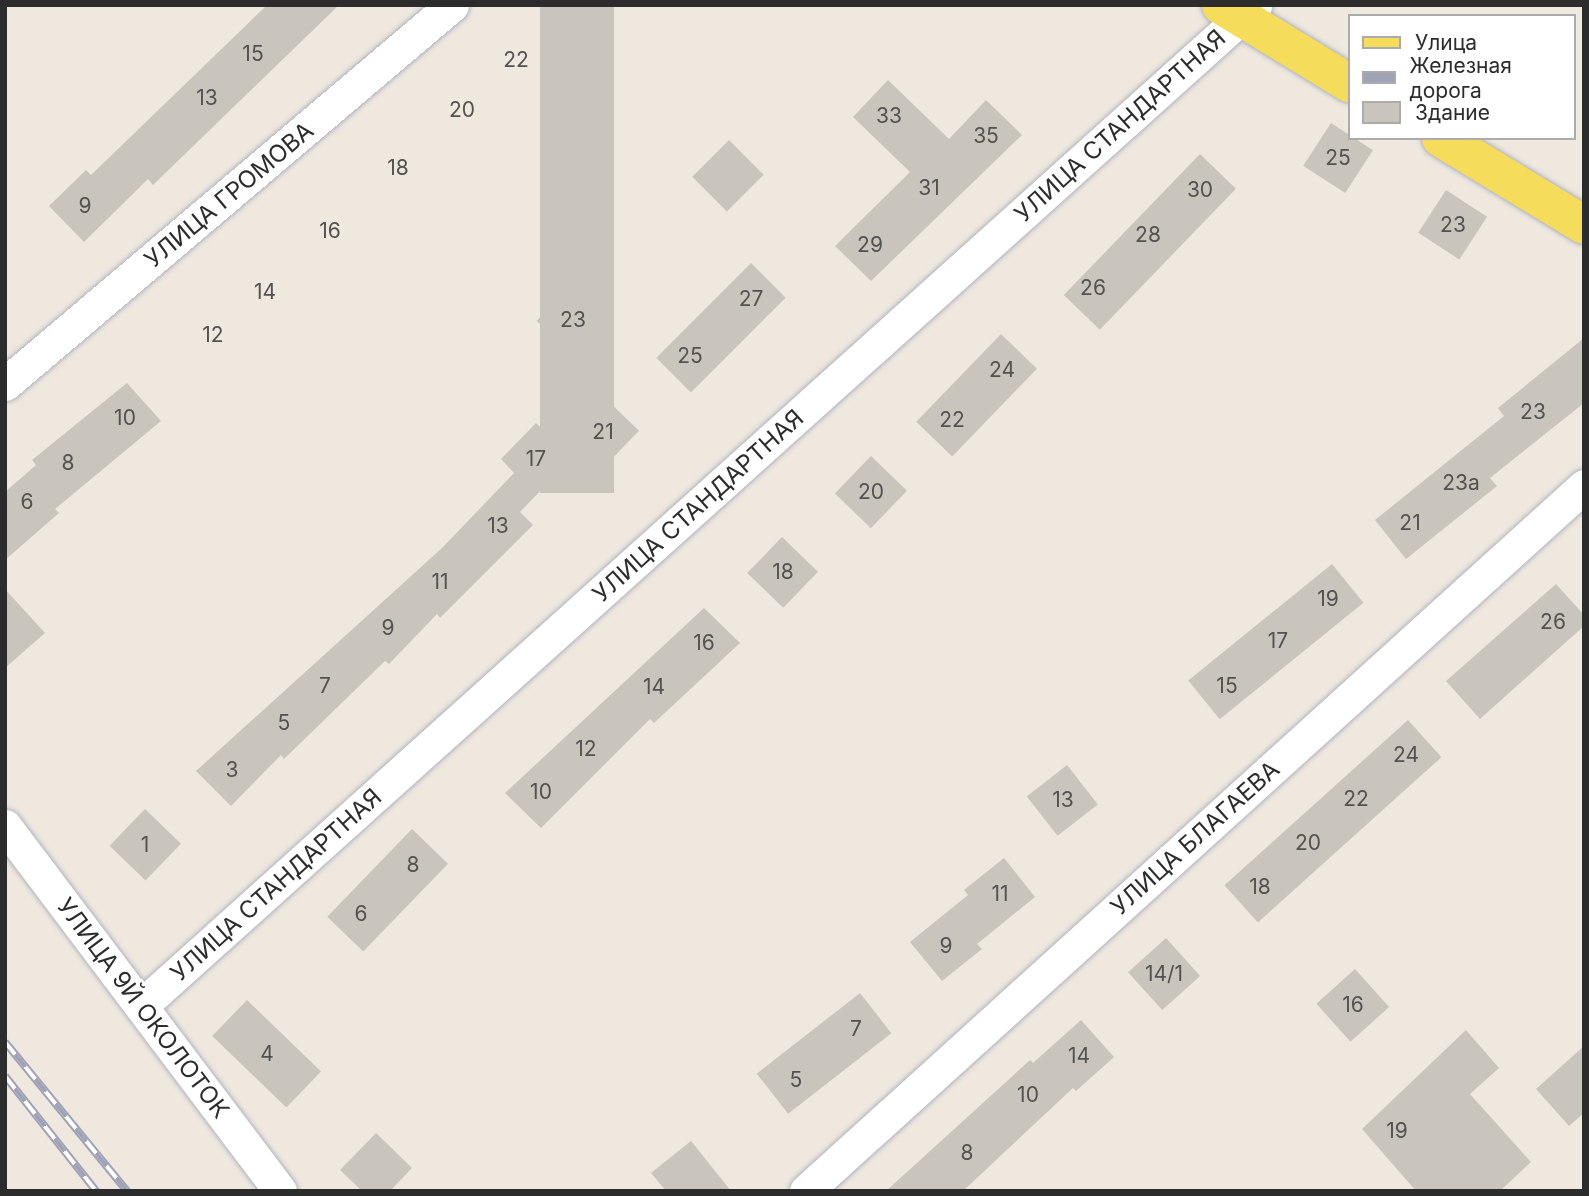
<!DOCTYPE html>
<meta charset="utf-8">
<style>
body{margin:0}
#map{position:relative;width:1589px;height:1196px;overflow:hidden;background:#eee8de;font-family:Inter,sans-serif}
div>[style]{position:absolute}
.building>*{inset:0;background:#c9c5bd;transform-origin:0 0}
.roads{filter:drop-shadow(0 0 2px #b2b3c0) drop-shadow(0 0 2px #b2b3c0)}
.street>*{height:33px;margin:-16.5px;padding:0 16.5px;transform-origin:16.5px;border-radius:16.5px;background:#fff}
.primary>*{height:38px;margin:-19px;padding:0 19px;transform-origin:19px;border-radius:19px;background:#f5dd5b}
.rail>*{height:8px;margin-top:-4px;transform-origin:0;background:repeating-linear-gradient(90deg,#fff 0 16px,#a0a2b7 0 32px);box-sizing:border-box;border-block:2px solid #a0a2b7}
span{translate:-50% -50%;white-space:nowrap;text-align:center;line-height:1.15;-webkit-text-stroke:5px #fff;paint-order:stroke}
.number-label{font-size:21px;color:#535250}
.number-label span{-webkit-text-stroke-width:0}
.street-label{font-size:24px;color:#2c2c2c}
.frame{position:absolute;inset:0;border:7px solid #2c2c2c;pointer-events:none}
.legend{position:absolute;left:1348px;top:14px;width:228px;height:126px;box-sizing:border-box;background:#fff;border:2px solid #ababab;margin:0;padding:9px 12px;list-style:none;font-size:21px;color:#2c2c2c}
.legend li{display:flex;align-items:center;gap:14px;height:35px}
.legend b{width:35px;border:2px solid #ababab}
</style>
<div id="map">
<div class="building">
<div style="clip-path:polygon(267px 5px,339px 5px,153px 185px,148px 179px,84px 242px,49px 206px,86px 170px,91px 175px)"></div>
<div style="left:540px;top:5px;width:74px;height:488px"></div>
<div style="clip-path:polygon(888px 80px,949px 139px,986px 100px,1022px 135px,871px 281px,835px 246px,910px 172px,853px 117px)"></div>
<div style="left:1331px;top:123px;width:50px;height:51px;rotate:33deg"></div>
<div style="left:729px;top:140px;width:49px;height:52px;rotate:45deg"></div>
<div style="left:1200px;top:154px;width:50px;height:196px;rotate:44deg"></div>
<div style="left:1446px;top:190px;width:49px;height:51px;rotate:33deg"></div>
<div style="left:751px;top:263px;width:49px;height:134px;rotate:45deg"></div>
<div style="left:572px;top:284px;width:50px;height:51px;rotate:44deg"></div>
<div style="left:1001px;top:334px;width:50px;height:122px;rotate:44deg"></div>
<div style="clip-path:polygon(1584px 338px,1584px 403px,1490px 478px,1497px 486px,1406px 559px,1375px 520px,1504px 416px,1498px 408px)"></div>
<div style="clip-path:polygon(127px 383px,161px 421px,55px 509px,59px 513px,5px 560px,5px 492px,36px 465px,32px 460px)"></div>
<div style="left:603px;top:396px;width:50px;height:51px;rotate:44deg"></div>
<div style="clip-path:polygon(536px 423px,572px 458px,520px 512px,533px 525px,440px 618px,437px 614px,389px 664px,385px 661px,284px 759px,281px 755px,231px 806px,196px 771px,442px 548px,514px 473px,501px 459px)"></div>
<div style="left:871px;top:456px;width:50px;height:52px;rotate:44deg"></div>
<div style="left:782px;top:537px;width:50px;height:50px;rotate:44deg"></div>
<div style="left:1332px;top:564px;width:50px;height:185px;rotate:51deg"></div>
<div style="clip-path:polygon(1556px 584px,1584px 615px,1584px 626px,1480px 719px,1446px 681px)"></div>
<div style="clip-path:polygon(5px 589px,45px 633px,5px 668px)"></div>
<div style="clip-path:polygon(704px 608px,740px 643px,654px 723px,650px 719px,541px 828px,505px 793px)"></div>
<div style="left:1408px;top:720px;width:50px;height:247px;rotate:48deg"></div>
<div style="left:1067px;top:765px;width:50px;height:51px;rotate:52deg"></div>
<div style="left:145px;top:809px;width:50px;height:51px;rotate:44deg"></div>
<div style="left:412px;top:829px;width:50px;height:122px;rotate:44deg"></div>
<div style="clip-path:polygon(1004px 858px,1035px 897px,977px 944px,982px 949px,942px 981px,910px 942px,968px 895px,964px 890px)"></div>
<div style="left:1166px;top:938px;width:51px;height:51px;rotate:48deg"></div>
<div style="left:1355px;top:969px;width:51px;height:52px;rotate:48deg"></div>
<div style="left:860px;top:993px;width:51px;height:131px;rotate:52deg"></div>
<div style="left:247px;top:1000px;width:103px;height:50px;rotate:44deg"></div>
<div style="clip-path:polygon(1081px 1020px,1114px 1057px,1076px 1091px,1073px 1088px,963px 1191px,886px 1191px,1030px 1060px,1033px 1063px)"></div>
<div style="clip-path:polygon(1466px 1030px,1499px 1068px,1470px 1094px,1531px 1162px,1500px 1191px,1416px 1191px,1362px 1129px)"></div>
<div style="clip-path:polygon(1584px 1046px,1584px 1113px,1569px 1126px,1536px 1089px)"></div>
<div style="clip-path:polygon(376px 1133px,412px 1168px,390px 1191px,362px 1191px,340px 1170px)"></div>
<div style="clip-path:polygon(691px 1141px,731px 1191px,666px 1191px,651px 1173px)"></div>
</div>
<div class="roads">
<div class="street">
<div style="left:5px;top:384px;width:586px;rotate:-40.29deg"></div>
<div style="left:5px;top:826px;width:457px;rotate:53deg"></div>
<div style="left:141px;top:1006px;width:1498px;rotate:-41.94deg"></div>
<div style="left:806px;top:1191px;width:1050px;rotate:-42.18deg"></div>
</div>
<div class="primary">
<div style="left:1221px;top:5px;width:150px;rotate:31.4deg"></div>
<div style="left:1441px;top:138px;width:167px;rotate:31.3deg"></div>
</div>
</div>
<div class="rail">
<div style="left:5px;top:1042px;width:193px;rotate:50.7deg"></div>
<div style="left:5px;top:1076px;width:147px;rotate:51.6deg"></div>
</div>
<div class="number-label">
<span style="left:253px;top:54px">15</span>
<span style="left:516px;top:60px">22</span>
<span style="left:207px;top:98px">13</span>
<span style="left:462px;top:110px">20</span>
<span style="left:889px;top:116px">33</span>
<span style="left:986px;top:136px">35</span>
<span style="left:1338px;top:158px">25</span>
<span style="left:398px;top:168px">18</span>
<span style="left:929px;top:188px">31</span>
<span style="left:1200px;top:190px">30</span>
<span style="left:85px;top:206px">9</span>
<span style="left:1453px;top:225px">23</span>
<span style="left:330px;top:231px">16</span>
<span style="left:1148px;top:235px">28</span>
<span style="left:870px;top:245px">29</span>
<span style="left:1093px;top:288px">26</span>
<span style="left:265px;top:292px">14</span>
<span style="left:751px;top:299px">27</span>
<span style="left:573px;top:320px">23</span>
<span style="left:213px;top:335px">12</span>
<span style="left:690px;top:356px">25</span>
<span style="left:1002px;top:370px">24</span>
<span style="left:1533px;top:412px">23</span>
<span style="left:125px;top:418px">10</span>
<span style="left:952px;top:420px">22</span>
<span style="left:603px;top:432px">21</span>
<span style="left:536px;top:459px">17</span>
<span style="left:68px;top:463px">8</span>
<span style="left:1461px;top:483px">23а</span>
<span style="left:871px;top:492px">20</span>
<span style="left:27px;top:502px">6</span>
<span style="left:1410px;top:523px">21</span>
<span style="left:498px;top:526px">13</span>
<span style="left:783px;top:572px">18</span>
<span style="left:440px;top:582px">11</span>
<span style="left:1328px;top:599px">19</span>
<span style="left:1553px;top:622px">26</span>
<span style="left:388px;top:628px">9</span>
<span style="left:1278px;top:641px">17</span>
<span style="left:704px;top:643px">16</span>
<span style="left:325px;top:686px">7</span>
<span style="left:1227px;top:686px">15</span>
<span style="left:654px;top:687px">14</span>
<span style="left:284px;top:723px">5</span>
<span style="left:586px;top:749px">12</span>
<span style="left:1406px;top:755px">24</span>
<span style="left:232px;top:770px">3</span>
<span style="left:541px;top:792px">10</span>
<span style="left:1356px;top:799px">22</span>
<span style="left:1063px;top:800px">13</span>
<span style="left:1308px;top:843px">20</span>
<span style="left:145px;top:845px">1</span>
<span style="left:413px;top:865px">8</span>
<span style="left:1260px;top:887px">18</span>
<span style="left:1000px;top:894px">11</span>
<span style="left:361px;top:914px">6</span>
<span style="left:946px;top:946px">9</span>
<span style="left:1164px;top:974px">14/1</span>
<span style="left:1353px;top:1005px">16</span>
<span style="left:856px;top:1029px">7</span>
<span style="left:267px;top:1054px">4</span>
<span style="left:1079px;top:1056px">14</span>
<span style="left:796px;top:1080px">5</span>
<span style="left:1028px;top:1095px">10</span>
<span style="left:1397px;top:1131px">19</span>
<span style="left:967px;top:1153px">8</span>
</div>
<div class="street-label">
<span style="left:1120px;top:126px;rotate:-42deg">УЛИЦА СТАНДАРТНАЯ</span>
<span style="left:229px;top:195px;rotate:-40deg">УЛИЦА ГРОМОВА</span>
<span style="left:698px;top:506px;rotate:-42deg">УЛИЦА СТАНДАРТНАЯ</span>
<span style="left:1195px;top:838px;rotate:-42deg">УЛИЦА БЛАГАЕВА</span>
<span style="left:276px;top:885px;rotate:-42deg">УЛИЦА СТАНДАРТНАЯ</span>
<span style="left:143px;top:1008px;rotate:53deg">УЛИЦА 9Й ОКОЛОТОК</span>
</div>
<div class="frame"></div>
<ul class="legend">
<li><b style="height:9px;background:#f5dd5b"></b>Улица</li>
<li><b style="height:9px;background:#a0a2b7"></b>Железная дорога</li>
<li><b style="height:19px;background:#c9c5bd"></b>Здание</li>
</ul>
</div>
